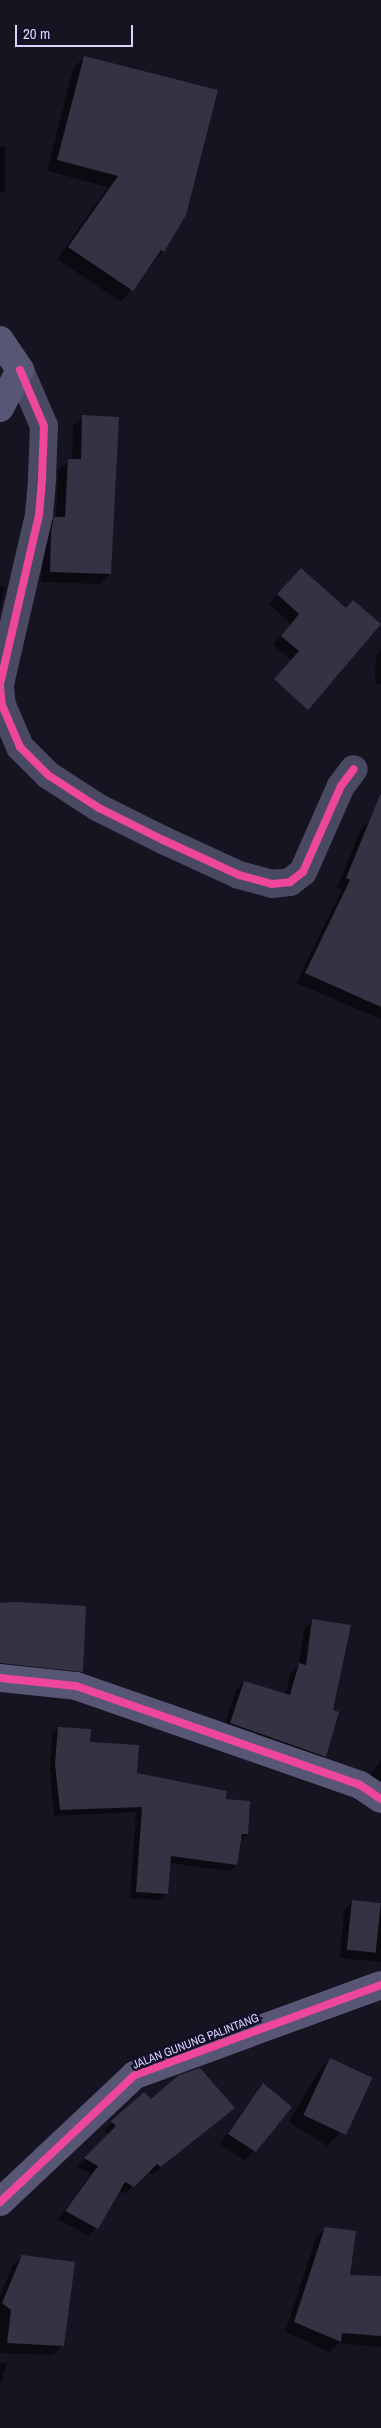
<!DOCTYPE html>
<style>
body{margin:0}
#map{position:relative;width:381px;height:2428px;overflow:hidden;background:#161421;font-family:"Archivo Narrow",sans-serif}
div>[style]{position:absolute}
.shadow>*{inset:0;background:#0007;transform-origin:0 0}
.building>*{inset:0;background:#343243;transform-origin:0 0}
.street>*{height:28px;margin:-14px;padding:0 14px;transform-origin:14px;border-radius:14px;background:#4a4962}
.secondary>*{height:28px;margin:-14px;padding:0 14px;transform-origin:14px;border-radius:14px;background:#575674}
.cycleway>*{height:8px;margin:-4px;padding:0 4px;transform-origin:4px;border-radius:4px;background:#ed469a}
span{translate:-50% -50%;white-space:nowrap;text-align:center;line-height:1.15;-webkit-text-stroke:5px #130f26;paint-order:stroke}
.street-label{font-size:12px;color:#d9d4ff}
.scale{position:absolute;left:15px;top:25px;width:118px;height:22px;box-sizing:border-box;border:2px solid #d9d4ff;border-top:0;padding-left:6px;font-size:15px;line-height:18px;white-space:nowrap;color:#d9d4ff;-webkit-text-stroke:4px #130f26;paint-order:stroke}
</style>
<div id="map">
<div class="shadow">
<div style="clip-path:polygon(84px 57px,163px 251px,121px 302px,57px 259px,108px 187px,47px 171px,73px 69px)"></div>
<div style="left:0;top:147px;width:5px;height:45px"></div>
<div style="clip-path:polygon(83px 417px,110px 574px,100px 584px,41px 582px,45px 528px,56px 518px,58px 470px,72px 460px,73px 426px)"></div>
<div style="clip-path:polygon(292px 578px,346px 609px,291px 660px,273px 645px,291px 624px,269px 604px)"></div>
<div style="clip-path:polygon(0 586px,5px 587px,0 609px)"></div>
<div style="clip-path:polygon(381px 651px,381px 684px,375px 683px,376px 656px)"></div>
<div style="clip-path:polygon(371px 819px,381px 823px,381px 1019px,296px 983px,342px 889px,337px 888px,361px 829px)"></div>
<div style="clip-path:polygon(0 1604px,82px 1671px,73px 1680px,0 1672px)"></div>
<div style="clip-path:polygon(313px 1621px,331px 1711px,325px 1756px,316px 1764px,223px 1732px,236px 1690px,244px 1682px,285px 1695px,291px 1673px,299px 1665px,304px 1629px)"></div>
<div style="clip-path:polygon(58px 1728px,135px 1774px,225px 1800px,247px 1834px,240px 1840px,236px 1865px,230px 1871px,169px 1863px,167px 1893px,161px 1900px,130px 1898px,136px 1812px,54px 1816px,50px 1771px,52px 1734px)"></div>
<div style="clip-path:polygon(381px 1760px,381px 1792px,365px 1782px)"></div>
<div style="clip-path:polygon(353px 1902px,381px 1904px,381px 1962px,340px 1958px,344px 1910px)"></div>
<div style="clip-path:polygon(330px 2060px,371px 2079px,337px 2136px,327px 2146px,289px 2122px,320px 2069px)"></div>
<div style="clip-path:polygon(263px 2085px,290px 2107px,245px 2161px,220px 2144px)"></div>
<div style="clip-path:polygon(144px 2094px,151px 2101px,225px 2116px,152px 2175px,148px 2171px,125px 2194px,119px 2190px,89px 2236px,58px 2219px,91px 2174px,77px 2166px,108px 2135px,104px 2130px)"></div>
<div style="clip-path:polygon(326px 2228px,348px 2276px,381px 2278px,381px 2347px,339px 2343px,330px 2352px,285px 2332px,316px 2238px)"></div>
<div style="clip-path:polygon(22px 2257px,63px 2345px,53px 2355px,0 2353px,0 2297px,12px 2266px)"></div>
<div style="clip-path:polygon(0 2362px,7px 2363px,0 2385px)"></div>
</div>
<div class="building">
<div style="clip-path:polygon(84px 56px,218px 90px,186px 215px,164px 252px,161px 250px,133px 291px,68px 247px,118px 176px,57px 160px)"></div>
<div style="clip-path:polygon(82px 415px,119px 417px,111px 574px,50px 572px,51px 532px,54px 517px,65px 517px,68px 459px,81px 459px)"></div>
<div style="clip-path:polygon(301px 568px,346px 608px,353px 600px,381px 624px,308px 710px,274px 679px,299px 651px,281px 636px,299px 614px,277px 594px)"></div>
<div style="clip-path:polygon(380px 795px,381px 795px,381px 1007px,305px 973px,350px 880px,346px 878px)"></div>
<div style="clip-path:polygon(17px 1602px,86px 1606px,83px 1672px,0 1663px,0 1603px)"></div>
<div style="clip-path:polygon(312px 1619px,351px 1625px,333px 1710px,339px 1712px,326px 1757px,230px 1723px,244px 1681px,290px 1695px,299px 1663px,306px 1665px)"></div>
<div style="clip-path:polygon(58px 1727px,91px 1729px,90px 1742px,139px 1745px,137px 1773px,227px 1791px,226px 1799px,250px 1801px,248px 1834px,242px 1834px,237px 1865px,171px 1856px,168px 1894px,136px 1892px,142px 1807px,60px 1810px,55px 1764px)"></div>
<div style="left:352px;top:1900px;width:29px;height:50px;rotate:6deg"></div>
<div style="left:330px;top:2058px;width:47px;height:63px;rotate:25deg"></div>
<div style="clip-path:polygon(200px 2068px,235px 2108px,161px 2167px,157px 2164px,134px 2187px,125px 2182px,98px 2229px,65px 2211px,98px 2166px,84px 2158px,116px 2126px,111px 2121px,144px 2092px,151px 2099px,179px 2075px)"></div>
<div style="clip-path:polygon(263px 2083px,292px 2107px,256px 2152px,228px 2134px)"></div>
<div style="clip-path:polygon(325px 2227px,356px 2231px,350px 2275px,381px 2276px,381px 2336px,342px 2333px,341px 2342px,294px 2322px)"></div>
<div style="clip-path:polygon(22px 2255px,75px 2262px,64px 2346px,7px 2343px,11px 2310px,2px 2303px)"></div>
</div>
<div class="street">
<div style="left:0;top:684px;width:173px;rotate:-77deg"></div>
<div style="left:39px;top:515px;width:38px;rotate:-85deg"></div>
<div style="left:42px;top:477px;width:51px;rotate:-87.8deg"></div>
<div style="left:44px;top:426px;width:61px;rotate:-113.2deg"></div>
<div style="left:0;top:687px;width:18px;rotate:84deg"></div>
<div style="left:2px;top:705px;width:46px;rotate:66.8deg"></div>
<div style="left:20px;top:747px;width:40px;rotate:45deg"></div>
<div style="left:48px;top:775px;width:61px;rotate:32.9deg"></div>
<div style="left:99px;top:808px;width:72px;rotate:26.6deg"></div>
<div style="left:163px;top:840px;width:84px;rotate:24.7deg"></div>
<div style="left:239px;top:875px;width:34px;rotate:15deg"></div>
<div style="left:272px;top:884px;width:18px;rotate:-6deg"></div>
<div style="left:290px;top:882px;width:16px;rotate:-38deg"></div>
<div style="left:303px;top:872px;width:94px;rotate:-66.2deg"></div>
<div style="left:341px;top:786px;width:21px;rotate:-53deg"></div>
</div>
<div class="secondary">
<div style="left:0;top:340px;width:36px;rotate:56deg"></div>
<div style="left:20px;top:370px;width:43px;rotate:117.8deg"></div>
<div style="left:0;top:1678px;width:76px;rotate:6deg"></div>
<div style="left:76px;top:1686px;width:301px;rotate:19.2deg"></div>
<div style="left:360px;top:1785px;width:25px;rotate:34deg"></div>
<div style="left:0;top:2202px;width:185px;rotate:-43.3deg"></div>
<div style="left:135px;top:2075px;width:262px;rotate:-20.1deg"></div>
</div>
<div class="cycleway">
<div style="left:0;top:684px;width:173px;rotate:-77deg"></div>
<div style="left:39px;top:515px;width:38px;rotate:-85deg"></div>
<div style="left:42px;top:477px;width:51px;rotate:-87.8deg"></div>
<div style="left:44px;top:426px;width:61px;rotate:-113.2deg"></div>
<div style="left:0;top:687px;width:18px;rotate:84deg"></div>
<div style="left:2px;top:705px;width:46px;rotate:66.8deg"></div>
<div style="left:20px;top:747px;width:40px;rotate:45deg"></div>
<div style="left:48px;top:775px;width:61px;rotate:32.9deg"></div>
<div style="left:99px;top:808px;width:72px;rotate:26.6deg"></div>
<div style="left:163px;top:840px;width:84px;rotate:24.7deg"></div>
<div style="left:239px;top:875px;width:34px;rotate:15deg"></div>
<div style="left:272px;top:884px;width:18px;rotate:-6deg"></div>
<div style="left:290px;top:882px;width:16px;rotate:-38deg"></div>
<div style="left:303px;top:872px;width:94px;rotate:-66.2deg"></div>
<div style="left:341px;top:786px;width:21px;rotate:-53deg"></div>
<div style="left:0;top:1678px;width:76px;rotate:6deg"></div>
<div style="left:76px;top:1686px;width:301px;rotate:19.2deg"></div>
<div style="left:360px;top:1785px;width:25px;rotate:34deg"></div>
<div style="left:0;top:2202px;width:185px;rotate:-43.3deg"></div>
<div style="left:135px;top:2075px;width:262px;rotate:-20.1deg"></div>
</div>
<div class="street-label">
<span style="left:196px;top:2042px;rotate:-21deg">JALAN GUNUNG PALINTANG</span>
</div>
<div class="scale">20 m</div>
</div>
